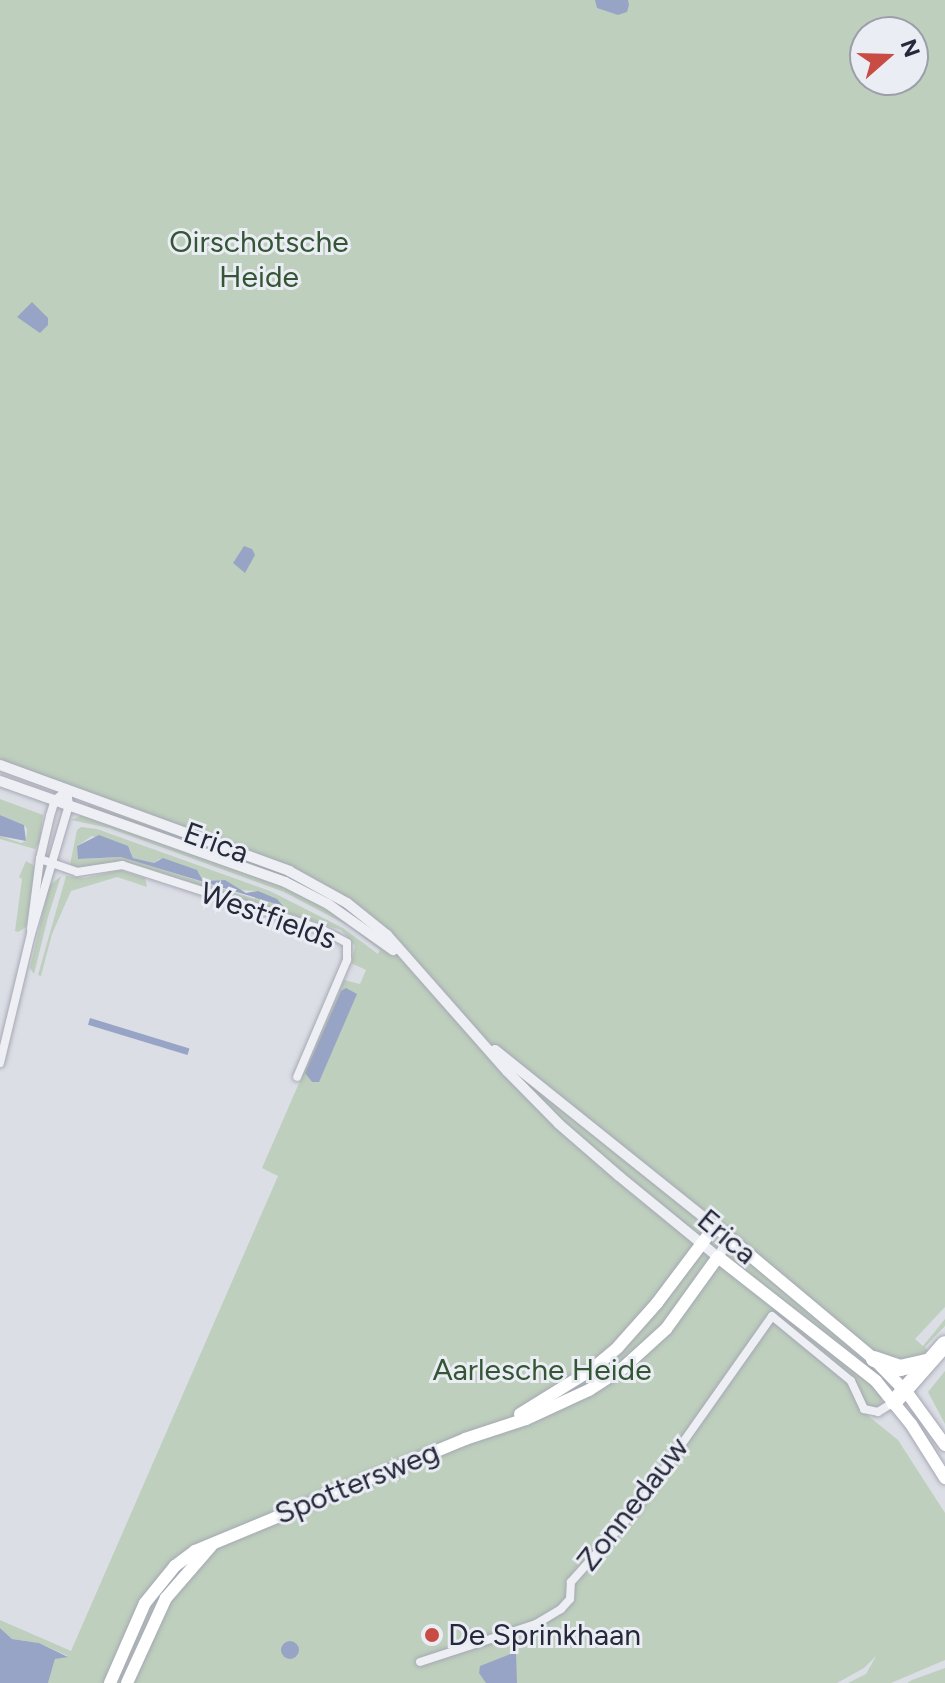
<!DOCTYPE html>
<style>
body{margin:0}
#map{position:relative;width:945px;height:1683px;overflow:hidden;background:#dcdee6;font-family:Figtree,sans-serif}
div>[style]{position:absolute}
.green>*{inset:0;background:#becfbd}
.water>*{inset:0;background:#98a4c5;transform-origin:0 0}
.round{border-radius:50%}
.roads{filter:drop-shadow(0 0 2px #a5a8b3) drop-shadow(0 0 2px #a5a8b3)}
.minor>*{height:8px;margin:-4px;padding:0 4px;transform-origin:4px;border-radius:4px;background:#eeeff4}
.tertiary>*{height:10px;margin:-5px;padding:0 5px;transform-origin:5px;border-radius:5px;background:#eeeff4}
.secondary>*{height:12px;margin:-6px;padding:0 6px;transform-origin:6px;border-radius:6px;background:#fff}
.motorway>*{height:16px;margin:-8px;padding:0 8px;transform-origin:8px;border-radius:8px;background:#fff}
.dots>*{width:22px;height:22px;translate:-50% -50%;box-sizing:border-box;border:4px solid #ebedf4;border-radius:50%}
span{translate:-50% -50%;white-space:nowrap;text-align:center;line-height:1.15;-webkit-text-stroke:6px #ebedf4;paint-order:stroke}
.park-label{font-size:30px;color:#345635}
.street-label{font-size:30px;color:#26293b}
.poi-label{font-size:30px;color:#26293b}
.left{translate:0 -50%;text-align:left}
.north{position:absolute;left:849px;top:16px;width:80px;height:80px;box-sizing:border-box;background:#ebedf4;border:2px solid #9c9faa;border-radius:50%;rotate:70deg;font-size:22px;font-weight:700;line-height:32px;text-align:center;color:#26293b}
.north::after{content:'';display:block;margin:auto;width:28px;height:36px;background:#c84c43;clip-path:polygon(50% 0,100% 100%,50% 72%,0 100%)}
</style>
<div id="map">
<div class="green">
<div style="clip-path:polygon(evenodd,0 0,945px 0,945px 1307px,915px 1339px,923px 1346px,945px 1319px,945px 1326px,925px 1347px,928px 1351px,922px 1356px,893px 1361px,871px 1384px,882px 1396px,882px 1406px,861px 1410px,898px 1440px,945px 1513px,945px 1660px,891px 1683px,848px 1683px,866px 1674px,876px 1656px,864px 1668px,837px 1683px,48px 1683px,55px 1659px,68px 1656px,39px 1643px,12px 1639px,0 1628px,0 1620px,71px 1651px,278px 1176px,262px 1168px,344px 980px,360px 984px,366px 970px,351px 963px,355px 946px,341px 930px,123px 861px,79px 868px,70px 865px,77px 830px,81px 827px,97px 829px,270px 891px,343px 928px,378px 954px,380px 950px,347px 925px,284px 892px,109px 828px,71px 820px,83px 815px,295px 890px,361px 928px,387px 933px,338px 894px,0 762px,0 0,865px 32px,913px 32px,913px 80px,865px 80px,865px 32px,0 0,92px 836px,130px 850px,133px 858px,154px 863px,159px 859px,198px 872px,203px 881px,225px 880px,237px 890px,256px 891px,255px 899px,124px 857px,79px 859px,77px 846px,92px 836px)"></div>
<div style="clip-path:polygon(0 799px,43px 815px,40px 841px,35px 849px,0 839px,0 836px,21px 843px,26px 841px,27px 829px,24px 825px,0 815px)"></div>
<div style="clip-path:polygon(88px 805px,275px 868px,350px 908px,378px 936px,334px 905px,88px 809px)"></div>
<div style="clip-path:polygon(26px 861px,33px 865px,36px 874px,26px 927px,18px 932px,15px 931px,22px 879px,19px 877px)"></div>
<div style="clip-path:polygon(120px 870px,145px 878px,147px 887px,117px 877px,71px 891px,52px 934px,41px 976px,38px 975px,66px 876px,85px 878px)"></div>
<div style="clip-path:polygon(61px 876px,48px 917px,34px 974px,30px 968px,49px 886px)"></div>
<div style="clip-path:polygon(945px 1371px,945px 1424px,928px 1392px)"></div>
<div style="clip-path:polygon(945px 1668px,945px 1683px,907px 1683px,912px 1680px)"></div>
</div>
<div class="water">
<div style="clip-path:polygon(595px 0,628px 0,629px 5px,627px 12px,618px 15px,597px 8px)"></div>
<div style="clip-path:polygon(32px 302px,48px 318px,48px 325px,40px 333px,17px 317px)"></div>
<div style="clip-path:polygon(244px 546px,252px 549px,255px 555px,245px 573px,233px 563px)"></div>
<div style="clip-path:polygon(0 815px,24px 825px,26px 841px,0 836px)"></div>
<div style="clip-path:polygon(99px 835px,128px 846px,133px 858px,154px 863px,163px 858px,197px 870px,203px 881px,225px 880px,246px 893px,258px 891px,277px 899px,283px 906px,121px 857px,78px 859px,77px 846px)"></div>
<div style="clip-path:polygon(346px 988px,357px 994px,319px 1082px,312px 1082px,305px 1073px,341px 991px)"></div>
<div style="left:90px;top:1018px;width:104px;height:7px;rotate:17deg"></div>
<div style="clip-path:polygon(0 1628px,12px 1639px,39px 1643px,68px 1657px,55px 1659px,48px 1683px,0 1683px)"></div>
<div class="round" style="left:281px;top:1641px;width:18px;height:18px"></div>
<div style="clip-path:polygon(516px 1652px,517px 1683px,486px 1683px,479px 1673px,480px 1666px)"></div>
</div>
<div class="roads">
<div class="minor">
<div style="left:40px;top:859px;width:39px;rotate:19deg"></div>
<div style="left:77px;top:872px;width:46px;rotate:-8.8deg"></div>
<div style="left:122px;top:865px;width:211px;rotate:17.9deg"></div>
<div style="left:323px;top:930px;width:27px;rotate:28deg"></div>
<div style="left:347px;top:943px;width:17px;rotate:90deg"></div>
<div style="left:347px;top:960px;width:127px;rotate:113.1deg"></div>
<div style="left:31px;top:929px;width:71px;rotate:-82.7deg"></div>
<div style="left:40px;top:859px;width:44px;rotate:-76.9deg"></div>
<div style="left:50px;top:816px;width:17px;rotate:-73deg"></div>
<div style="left:55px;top:800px;width:16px;rotate:-40deg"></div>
<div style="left:0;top:1063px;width:133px;rotate:-76.5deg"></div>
<div style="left:31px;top:934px;width:134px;rotate:-73.6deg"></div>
<div style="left:69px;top:805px;width:15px;rotate:-98deg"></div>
<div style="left:420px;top:1662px;width:122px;rotate:-18.1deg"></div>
<div style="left:536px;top:1624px;width:29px;rotate:-31deg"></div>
<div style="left:561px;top:1609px;width:13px;rotate:-48deg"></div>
<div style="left:570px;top:1599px;width:17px;rotate:-87deg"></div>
<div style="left:571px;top:1582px;width:98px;rotate:-48.3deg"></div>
<div style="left:636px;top:1509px;width:236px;rotate:-54.8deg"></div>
<div style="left:772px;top:1316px;width:102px;rotate:39.4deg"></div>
<div style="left:851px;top:1381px;width:31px;rotate:65deg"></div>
<div style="left:864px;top:1409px;width:14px;rotate:12deg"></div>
<div style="left:878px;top:1412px;width:19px;rotate:-32deg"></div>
</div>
<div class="tertiary">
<div style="left:0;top:765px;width:308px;rotate:20.1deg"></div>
<div style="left:289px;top:871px;width:66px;rotate:28.9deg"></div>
<div style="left:347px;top:903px;width:51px;rotate:38.7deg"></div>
<div style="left:387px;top:935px;width:181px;rotate:48.6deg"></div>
<div style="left:507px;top:1071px;width:74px;rotate:45.5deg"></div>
<div style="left:559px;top:1124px;width:79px;rotate:40.9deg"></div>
<div style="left:619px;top:1176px;width:128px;rotate:39.3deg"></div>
<div style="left:718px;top:1257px;width:22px;rotate:-58deg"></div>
<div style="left:0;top:781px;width:302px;rotate:19.5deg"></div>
<div style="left:285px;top:882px;width:48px;rotate:27.1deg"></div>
<div style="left:328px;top:904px;width:80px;rotate:35.3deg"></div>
<div style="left:495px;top:1050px;width:282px;rotate:38.7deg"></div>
</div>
<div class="secondary">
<div style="left:520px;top:1414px;width:84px;rotate:-31.8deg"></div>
<div style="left:591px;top:1370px;width:35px;rotate:-40deg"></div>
<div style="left:618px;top:1347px;width:59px;rotate:-48.4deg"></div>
<div style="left:657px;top:1303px;width:96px;rotate:-53deg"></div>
<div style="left:715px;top:1226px;width:207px;rotate:39.9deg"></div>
<div style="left:874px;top:1359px;width:49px;rotate:45.8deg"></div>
<div style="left:908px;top:1394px;width:63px;rotate:54deg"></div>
<div style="left:110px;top:1683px;width:87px;rotate:-66.4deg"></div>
<div style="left:145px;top:1603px;width:48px;rotate:-51deg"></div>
<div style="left:175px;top:1566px;width:25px;rotate:-37deg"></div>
<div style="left:195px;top:1551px;width:292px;rotate:-22.5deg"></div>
<div style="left:465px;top:1439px;width:64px;rotate:-18.2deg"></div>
<div style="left:526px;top:1419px;width:69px;rotate:-24.7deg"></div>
<div style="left:589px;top:1390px;width:40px;rotate:-32.9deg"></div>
<div style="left:623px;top:1368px;width:58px;rotate:-42.2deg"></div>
<div style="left:666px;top:1329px;width:89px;rotate:-54.2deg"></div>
<div style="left:718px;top:1257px;width:201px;rotate:38.1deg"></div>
<div style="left:876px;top:1381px;width:55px;rotate:50.9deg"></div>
<div style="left:911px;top:1424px;width:64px;rotate:57.8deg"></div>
<div style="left:127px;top:1683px;width:94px;rotate:-65.4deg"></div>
<div style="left:166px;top:1598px;width:69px;rotate:-49.1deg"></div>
</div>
<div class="motorway">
<div style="left:874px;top:1359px;width:28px;rotate:19deg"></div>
<div style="left:900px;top:1368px;width:27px;rotate:-13deg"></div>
<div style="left:894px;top:1402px;width:77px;rotate:-48.7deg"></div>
</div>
</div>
<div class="dots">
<div style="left:432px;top:1635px;background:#c84c43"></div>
</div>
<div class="park-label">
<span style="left:259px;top:259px">Oirschotsche<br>Heide</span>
<span style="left:542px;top:1370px">Aarlesche Heide</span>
</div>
<div class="street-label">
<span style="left:216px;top:843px;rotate:20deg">Erica</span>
<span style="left:268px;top:916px;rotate:20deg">Westfields</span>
<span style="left:727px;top:1237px;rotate:40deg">Erica</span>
<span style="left:357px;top:1483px;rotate:-22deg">Spottersweg</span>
<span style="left:633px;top:1504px;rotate:-52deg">Zonnedauw</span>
</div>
<div class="poi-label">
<span class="left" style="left:448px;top:1635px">De Sprinkhaan</span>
</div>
<div class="north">N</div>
</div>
